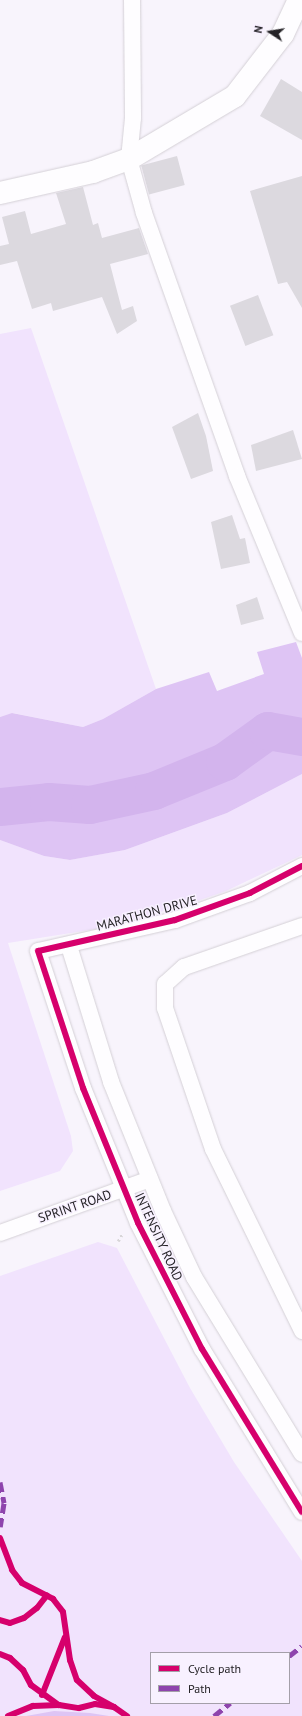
<!DOCTYPE html>
<style>
body{margin:0}
#map{position:relative;width:302px;height:1716px;overflow:hidden;background:#f8f4fc;font-family:"PT Sans",sans-serif}
div>[style]{position:absolute}
.green>*{inset:0;background:#f1e3fd}
.forest>*{inset:0;background:#dec4f4}
.river>*{height:38px;margin:-19px;padding:0 19px;transform-origin:19px;border-radius:19px;background:#d3b4ed}
.building>*{inset:0;background:#dcd9df;transform-origin:0 0}
.path>*{height:2.5px;margin-top:-1.25px;transform-origin:0;background:repeating-linear-gradient(90deg,#d8d6d8 0 2px,transparent 0 5px)}
.roads{filter:drop-shadow(0 0 1px #d4d0d6) drop-shadow(0 0 1px #d4d0d6)}
.street>*{height:16px;margin:-8px;padding:0 8px;transform-origin:8px;border-radius:8px;background:#fefdff}
.secondary>*{height:22px;margin:-11px;padding:0 11px;transform-origin:11px;border-radius:11px;background:#fefdff}
.quiet>*{height:5px;margin-top:-2.5px;transform-origin:0;background:repeating-linear-gradient(90deg,#8e44ad 0 10px,transparent 0 15px)}
.cycleway>*{height:6px;margin:-3px;padding:0 3px;transform-origin:3px;border-radius:3px;background:#d6006c}
span{translate:-50% -50%;white-space:nowrap;text-align:center;line-height:1.15;-webkit-text-stroke:3px #f8f1ff;paint-order:stroke}
.street-label{font-size:13px;color:#252327}
.legend{position:absolute;left:150px;top:1652px;width:140px;height:52px;box-sizing:border-box;background:#f8f1ff;border:1px solid #a49fa9;margin:0;padding:5px 7px;list-style:none;font-size:12px;color:#252327}
.legend li{display:flex;align-items:center;gap:8px;height:20px}
.legend b{width:20px;border:1px solid #a49fa9}
.north{position:absolute;left:250px;top:12px;width:40px;height:40px;-webkit-text-stroke:3px #f8f1ff;paint-order:stroke;rotate:282deg;font-size:11px;font-weight:700;line-height:16px;text-align:center;color:#252327}
.north::after{content:'';display:block;margin:auto;width:14px;height:18px;background:#252327;clip-path:polygon(50% 0,100% 100%,50% 72%,0 100%)}
</style>
<div id="map">
<div class="green">
<div style="clip-path:polygon(31px 328px,156px 689px,103px 719px,83px 727px,13px 713px,0 717px,0 334px)"></div>
<div style="clip-path:polygon(302px 774px,302px 855px,226px 891px,183px 906px,96px 929px,8px 943px,71px 1136px,73px 1151px,60px 1171px,0 1191px,0 840px,44px 856px,70px 860px,125px 850px,227px 813px)"></div>
<div style="clip-path:polygon(evenodd,98px 1242px,117px 1248px,190px 1388px,234px 1462px,302px 1561px,302px 1716px,0 1716px,0 1276px,98px 1242px,151px 1653px,289px 1653px,289px 1703px,151px 1703px,151px 1653px)"></div>
</div>
<div class="forest">
<div style="clip-path:polygon(296px 642px,302px 658px,302px 774px,227px 813px,125px 850px,70px 860px,44px 856px,0 840px,0 717px,12px 713px,83px 727px,103px 719px,156px 689px,209px 672px,217px 691px,264px 674px,257px 652px)"></div>
<div style="clip-path:polygon(54px 1711px,90px 1713px,109px 1716px,26px 1716px)"></div>
</div>
<div class="river">
<div style="left:0;top:807px;width:49px;rotate:-5.8deg"></div>
<div style="left:49px;top:802px;width:41px;rotate:4.2deg"></div>
<div style="left:90px;top:805px;width:66px;rotate:-12.3deg"></div>
<div style="left:154px;top:791px;width:77px;rotate:-22.2deg"></div>
<div style="left:225px;top:762px;width:53px;rotate:-35.8deg"></div>
<div style="left:268px;top:731px;width:35px;rotate:10deg"></div>
</div>
<div class="building">
<div style="clip-path:polygon(281px 79px,302px 92px,302px 140px,260px 116px)"></div>
<div style="left:177px;top:156px;width:30px;height:37px;rotate:75deg"></div>
<div style="clip-path:polygon(302px 176px,302px 308px,287px 282px,278px 284px,250px 191px)"></div>
<div style="clip-path:polygon(83px 187px,93px 225px,98px 223px,102px 238px,139px 228px,148px 254px,110px 264px,122px 310px,133px 306px,137px 321px,117px 334px,102px 297px,53px 311px,51px 303px,32px 309px,17px 261px,0 265px,0 246px,9px 244px,2px 217px,25px 211px,31px 234px,66px 224px,56px 193px)"></div>
<div style="left:258px;top:295px;width:43px;height:30px;rotate:69deg"></div>
<div style="clip-path:polygon(198px 413px,206px 436px,213px 471px,191px 479px,172px 427px)"></div>
<div style="clip-path:polygon(293px 430px,302px 459px,256px 471px,251px 445px)"></div>
<div style="clip-path:polygon(232px 515px,240px 539px,245px 538px,250px 563px,221px 569px,211px 522px)"></div>
<div style="clip-path:polygon(257px 597px,264px 619px,241px 625px,236px 605px)"></div>
</div>
<div class="path">
<div style="left:118px;top:1241px;width:8px;rotate:-60deg"></div>
</div>
<div class="roads">
<div class="street">
<div style="left:132px;top:0;width:118px;rotate:89.5deg"></div>
<div style="left:133px;top:118px;width:41px;rotate:95.6deg"></div>
<div style="left:129px;top:159px;width:56px;rotate:74.5deg"></div>
<div style="left:144px;top:213px;width:279px;rotate:70.5deg"></div>
<div style="left:237px;top:476px;width:170px;rotate:67.5deg"></div>
<div style="left:302px;top:866px;width:59px;rotate:152.6deg"></div>
<div style="left:250px;top:893px;width:80px;rotate:160.2deg"></div>
<div style="left:175px;top:920px;width:140px;rotate:167.2deg"></div>
<div style="left:38px;top:951px;width:144px;rotate:71.8deg"></div>
<div style="left:83px;top:1088px;width:146px;rotate:67.8deg"></div>
<div style="left:138px;top:1223px;width:141px;rotate:63.1deg"></div>
<div style="left:202px;top:1349px;width:191px;rotate:58.5deg"></div>
<div style="left:302px;top:926px;width:125px;rotate:160.8deg"></div>
<div style="left:184px;top:967px;width:25px;rotate:138deg"></div>
<div style="left:165px;top:984px;width:24px;rotate:90deg"></div>
<div style="left:165px;top:1008px;width:149px;rotate:71.2deg"></div>
<div style="left:213px;top:1149px;width:203px;rotate:63.9deg"></div>
<div style="left:69px;top:946px;width:142px;rotate:72.8deg"></div>
<div style="left:111px;top:1082px;width:139px;rotate:68deg"></div>
<div style="left:163px;top:1211px;width:73px;rotate:64.8deg"></div>
<div style="left:194px;top:1277px;width:207px;rotate:58.6deg"></div>
<div style="left:0;top:1233px;width:159px;rotate:-19.8deg"></div>
</div>
<div class="secondary">
<div style="left:0;top:193px;width:95px;rotate:-12.7deg"></div>
<div style="left:93px;top:172px;width:38px;rotate:-20deg"></div>
<div style="left:129px;top:159px;width:123px;rotate:-30.7deg"></div>
<div style="left:235px;top:96px;width:78px;rotate:-52.3deg"></div>
<div style="left:283px;top:34px;width:38px;rotate:-65deg"></div>
</div>
</div>
<div class="quiet">
<div style="left:0;top:1482px;width:21px;rotate:79deg"></div>
<div style="left:4px;top:1503px;width:24px;rotate:99deg"></div>
<div style="left:289px;top:1656px;width:16px;rotate:-38deg"></div>
<div style="left:214px;top:1716px;width:21px;rotate:-39deg"></div>
</div>
<div class="cycleway">
<div style="left:302px;top:866px;width:59px;rotate:152.6deg"></div>
<div style="left:250px;top:893px;width:80px;rotate:160.2deg"></div>
<div style="left:175px;top:920px;width:140px;rotate:167.2deg"></div>
<div style="left:38px;top:951px;width:144px;rotate:71.8deg"></div>
<div style="left:83px;top:1088px;width:146px;rotate:67.8deg"></div>
<div style="left:138px;top:1223px;width:141px;rotate:63.1deg"></div>
<div style="left:202px;top:1349px;width:191px;rotate:58.5deg"></div>
<div style="left:0;top:1538px;width:34px;rotate:69deg"></div>
<div style="left:12px;top:1570px;width:16px;rotate:52deg"></div>
<div style="left:22px;top:1583px;width:35px;rotate:27deg"></div>
<div style="left:53px;top:1599px;width:16px;rotate:52deg"></div>
<div style="left:63px;top:1612px;width:49px;rotate:81.7deg"></div>
<div style="left:70px;top:1660px;width:21px;rotate:71deg"></div>
<div style="left:77px;top:1680px;width:23px;rotate:43deg"></div>
<div style="left:94px;top:1696px;width:23px;rotate:29deg"></div>
<div style="left:0;top:1620px;width:10px;rotate:17deg"></div>
<div style="left:10px;top:1623px;width:15px;rotate:-20deg"></div>
<div style="left:24px;top:1618px;width:16px;rotate:-38deg"></div>
<div style="left:37px;top:1608px;width:16px;rotate:-52deg"></div>
<div style="left:0;top:1654px;width:11px;rotate:22deg"></div>
<div style="left:10px;top:1658px;width:18px;rotate:43deg"></div>
<div style="left:23px;top:1670px;width:17px;rotate:62deg"></div>
<div style="left:31px;top:1685px;width:34px;rotate:36deg"></div>
<div style="left:59px;top:1705px;width:20px;rotate:9deg"></div>
<div style="left:79px;top:1708px;width:16px;rotate:-14deg"></div>
<div style="left:95px;top:1704px;width:19px;rotate:9deg"></div>
<div style="left:114px;top:1707px;width:16px;rotate:35deg"></div>
<div style="left:42px;top:1695px;width:62px;rotate:-68.4deg"></div>
<div style="left:8px;top:1716px;width:27px;rotate:-22deg"></div>
<div style="left:33px;top:1706px;width:26px;rotate:-2deg"></div>
</div>
<div class="street-label">
<span style="left:147px;top:914px;rotate:-15deg">MARATHON DRIVE</span>
<span style="left:75px;top:1207px;rotate:-19deg">SPRINT ROAD</span>
<span style="left:158px;top:1237px;rotate:65deg">INTENSITY ROAD</span>
</div>
<ul class="legend">
<li><b style="height:5px;background:#d6006c"></b>Cycle path</li>
<li><b style="height:5px;background:#8e44ad"></b>Path</li>
</ul>
<div class="north">N</div>
</div>
